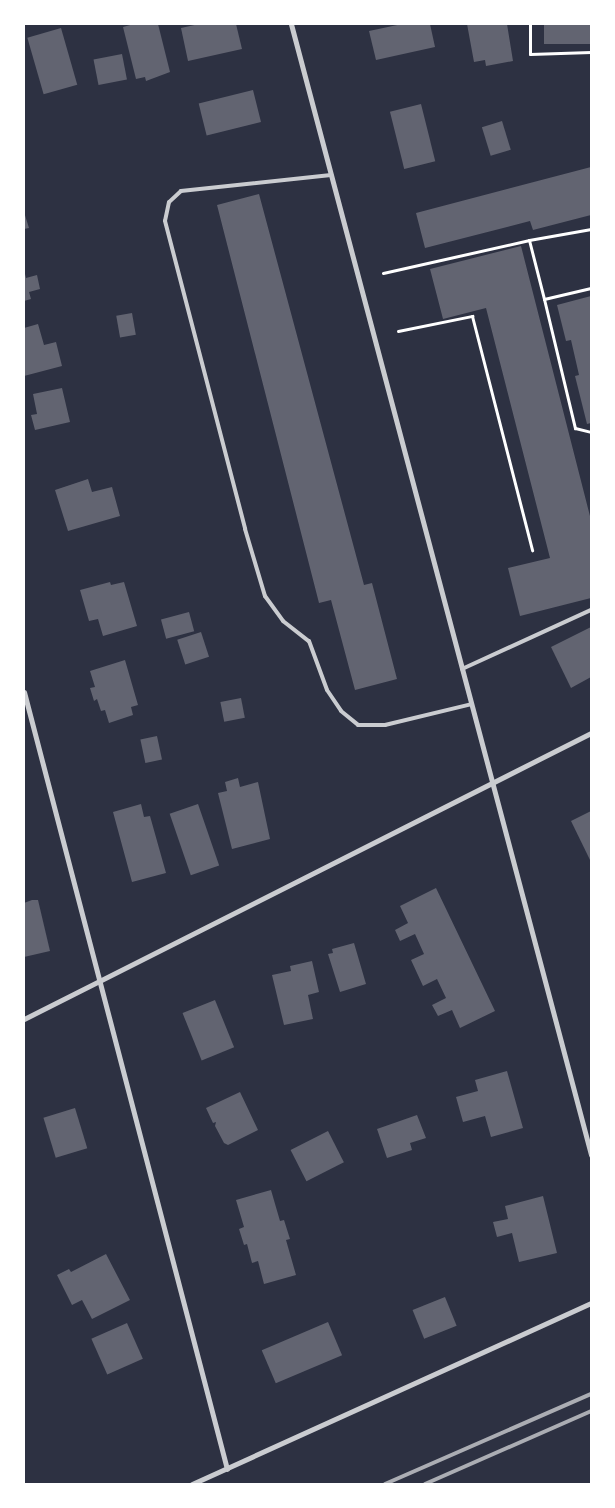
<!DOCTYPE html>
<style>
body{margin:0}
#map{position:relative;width:615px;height:1508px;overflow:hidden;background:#2d3142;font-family:Cabin,sans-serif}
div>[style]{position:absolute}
.building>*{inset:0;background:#626471;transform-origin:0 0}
.path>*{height:3px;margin:-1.5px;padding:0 1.5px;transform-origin:1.5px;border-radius:1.5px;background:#fff}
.service>*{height:4px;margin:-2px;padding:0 2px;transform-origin:2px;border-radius:2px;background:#caccd0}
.minor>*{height:5px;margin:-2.5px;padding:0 2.5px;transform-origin:2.5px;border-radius:2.5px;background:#caccd0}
.rail>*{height:4px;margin:-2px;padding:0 2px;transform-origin:2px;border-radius:2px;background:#abadb3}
span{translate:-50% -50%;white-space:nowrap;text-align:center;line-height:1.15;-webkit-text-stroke:4px #fff;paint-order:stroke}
.frame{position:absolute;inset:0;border:25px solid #fff;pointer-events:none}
</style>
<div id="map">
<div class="building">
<div style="clip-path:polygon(134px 24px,158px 24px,170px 72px,146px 81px,145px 77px,136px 79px,123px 27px)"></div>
<div style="clip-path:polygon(199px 24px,236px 24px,242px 49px,188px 61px,181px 28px)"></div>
<div style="clip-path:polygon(402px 24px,430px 24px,435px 47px,376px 60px,369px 31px)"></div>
<div style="clip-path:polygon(467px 24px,507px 24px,513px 61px,486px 66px,485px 60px,474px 62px)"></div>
<div style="left:544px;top:24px;width:47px;height:20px"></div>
<div style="left:61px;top:28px;width:59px;height:35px;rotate:74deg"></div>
<div style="left:122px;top:54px;width:26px;height:29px;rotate:79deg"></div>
<div style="left:253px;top:90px;width:33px;height:56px;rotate:76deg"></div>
<div style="left:421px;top:104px;width:59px;height:32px;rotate:76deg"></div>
<div style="left:502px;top:121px;width:30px;height:21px;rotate:73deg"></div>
<div style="clip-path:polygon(591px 167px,591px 215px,533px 230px,530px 221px,425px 248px,416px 213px)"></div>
<div style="clip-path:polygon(259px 194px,364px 585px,372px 583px,397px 679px,355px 690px,331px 600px,319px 603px,217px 205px)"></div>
<div style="clip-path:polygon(24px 212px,29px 228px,24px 229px)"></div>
<div style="clip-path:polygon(521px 246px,591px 520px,591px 598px,520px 616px,508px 568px,550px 558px,486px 308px,443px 319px,430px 269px)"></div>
<div style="clip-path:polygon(24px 270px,26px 278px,37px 275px,40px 289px,29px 292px,31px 299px,24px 301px)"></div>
<div style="clip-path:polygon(591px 296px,591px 423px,587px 424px,575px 376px,579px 375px,571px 340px,566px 341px,557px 305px)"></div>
<div style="left:132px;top:313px;width:22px;height:16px;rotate:80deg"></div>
<div style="clip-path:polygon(38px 324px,44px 345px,56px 342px,62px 366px,24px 376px,24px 328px)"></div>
<div style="clip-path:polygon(62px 388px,70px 422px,35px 430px,31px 415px,37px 414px,33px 394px)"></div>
<div style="clip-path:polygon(88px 479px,92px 492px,112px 487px,120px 516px,68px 531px,55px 490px)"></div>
<div style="clip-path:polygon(110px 582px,111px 585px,124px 582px,137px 626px,103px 636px,98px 619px,89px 621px,80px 590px)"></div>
<div style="left:189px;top:612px;width:20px;height:29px;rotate:75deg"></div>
<div style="clip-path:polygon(591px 627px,591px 677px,571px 688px,551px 647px)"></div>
<div style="left:201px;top:632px;width:26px;height:25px;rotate:72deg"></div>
<div style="clip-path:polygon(125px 660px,138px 705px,131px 707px,133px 715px,109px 723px,105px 710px,101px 711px,97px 699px,94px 701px,90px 688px,95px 687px,90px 671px)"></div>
<div style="left:241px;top:698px;width:20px;height:21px;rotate:79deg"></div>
<div style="left:157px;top:736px;width:24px;height:17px;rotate:78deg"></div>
<div style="clip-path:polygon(238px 778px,240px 787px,258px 782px,270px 839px,232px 849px,218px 793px,227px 791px,225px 782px)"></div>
<div style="clip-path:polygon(141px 804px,144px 817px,150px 816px,166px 873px,132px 882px,113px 812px)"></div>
<div style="left:198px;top:804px;width:65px;height:30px;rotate:71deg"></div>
<div style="clip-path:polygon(591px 811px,591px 862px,571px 821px)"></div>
<div style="clip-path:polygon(436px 888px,495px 1011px,460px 1028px,452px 1010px,438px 1016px,432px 1005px,446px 998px,437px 979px,423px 986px,411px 960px,424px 954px,415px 934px,400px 941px,395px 930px,408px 923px,400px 906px)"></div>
<div style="clip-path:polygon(32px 900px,38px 900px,50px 951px,24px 957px,24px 903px)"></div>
<div style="clip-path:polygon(354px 943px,366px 984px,340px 992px,328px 954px,333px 953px,332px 949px)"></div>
<div style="clip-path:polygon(312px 961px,319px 992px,308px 995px,313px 1019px,284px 1025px,272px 975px,291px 971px,290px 966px)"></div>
<div style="left:215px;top:1000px;width:51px;height:35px;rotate:68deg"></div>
<div style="clip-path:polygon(507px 1071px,523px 1128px,491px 1137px,485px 1116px,463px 1122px,456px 1097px,478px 1091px,475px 1080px)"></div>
<div style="clip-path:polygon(240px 1092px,258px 1130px,228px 1145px,224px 1143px,215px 1126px,216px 1122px,213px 1123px,206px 1108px)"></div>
<div style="left:75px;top:1108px;width:42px;height:33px;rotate:73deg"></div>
<div style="clip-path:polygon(417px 1115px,426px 1138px,410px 1143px,412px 1150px,387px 1158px,377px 1129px)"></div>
<div style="left:328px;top:1131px;width:35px;height:42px;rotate:63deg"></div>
<div style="clip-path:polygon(271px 1190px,280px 1221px,284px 1220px,290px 1239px,286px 1240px,296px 1275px,264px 1284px,258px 1261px,252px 1263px,247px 1244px,244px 1245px,239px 1229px,244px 1227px,236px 1200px)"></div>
<div style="clip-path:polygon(543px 1196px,557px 1253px,519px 1262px,512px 1233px,497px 1237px,493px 1222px,508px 1219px,505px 1206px)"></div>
<div style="clip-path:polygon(106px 1254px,130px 1300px,92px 1319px,82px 1300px,72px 1305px,57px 1275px,69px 1269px,71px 1272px)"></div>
<div style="left:445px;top:1297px;width:31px;height:35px;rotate:68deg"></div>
<div style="left:328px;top:1322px;width:36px;height:72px;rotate:67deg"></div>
<div style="left:127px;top:1323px;width:39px;height:39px;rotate:66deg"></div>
</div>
<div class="path">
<div style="left:530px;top:24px;width:30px;rotate:90deg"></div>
<div style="left:530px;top:54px;width:61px;rotate:-1.9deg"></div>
<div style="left:591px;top:229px;width:63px;rotate:169.9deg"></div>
<div style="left:529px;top:240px;width:61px;rotate:75.7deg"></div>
<div style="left:544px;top:299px;width:48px;rotate:-13.2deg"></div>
<div style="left:383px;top:273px;width:150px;rotate:-12.7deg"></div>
<div style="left:544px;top:299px;width:133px;rotate:76.5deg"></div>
<div style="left:575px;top:428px;width:16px;rotate:14deg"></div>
<div style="left:398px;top:331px;width:76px;rotate:-11.5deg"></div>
<div style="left:472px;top:316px;width:242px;rotate:75.6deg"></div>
</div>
<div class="service">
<div style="left:331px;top:175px;width:151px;rotate:173.9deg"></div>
<div style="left:181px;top:191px;width:16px;rotate:137deg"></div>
<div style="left:169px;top:202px;width:19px;rotate:102deg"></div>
<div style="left:165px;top:221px;width:318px;rotate:75.4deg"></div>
<div style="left:245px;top:529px;width:70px;rotate:73.4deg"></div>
<div style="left:265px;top:596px;width:31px;rotate:54deg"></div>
<div style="left:283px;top:621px;width:33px;rotate:38deg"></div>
<div style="left:309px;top:641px;width:52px;rotate:69.8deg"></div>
<div style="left:327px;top:690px;width:25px;rotate:56deg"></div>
<div style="left:341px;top:711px;width:22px;rotate:39deg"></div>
<div style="left:358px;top:725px;width:27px"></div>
<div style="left:385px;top:725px;width:89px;rotate:-13.6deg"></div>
<div style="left:462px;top:669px;width:142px;rotate:-24.6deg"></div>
</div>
<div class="minor">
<div style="left:291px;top:24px;width:1170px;rotate:75.14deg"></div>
<div style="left:24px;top:692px;width:803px;rotate:75.36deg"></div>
<div style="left:24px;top:1019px;width:635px;rotate:-26.77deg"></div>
<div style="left:192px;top:1484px;width:438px;rotate:-24.4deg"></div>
</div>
<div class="rail">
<div style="left:385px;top:1484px;width:225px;rotate:-23.6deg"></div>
<div style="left:425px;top:1484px;width:181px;rotate:-23.7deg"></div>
</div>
<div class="frame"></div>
</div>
